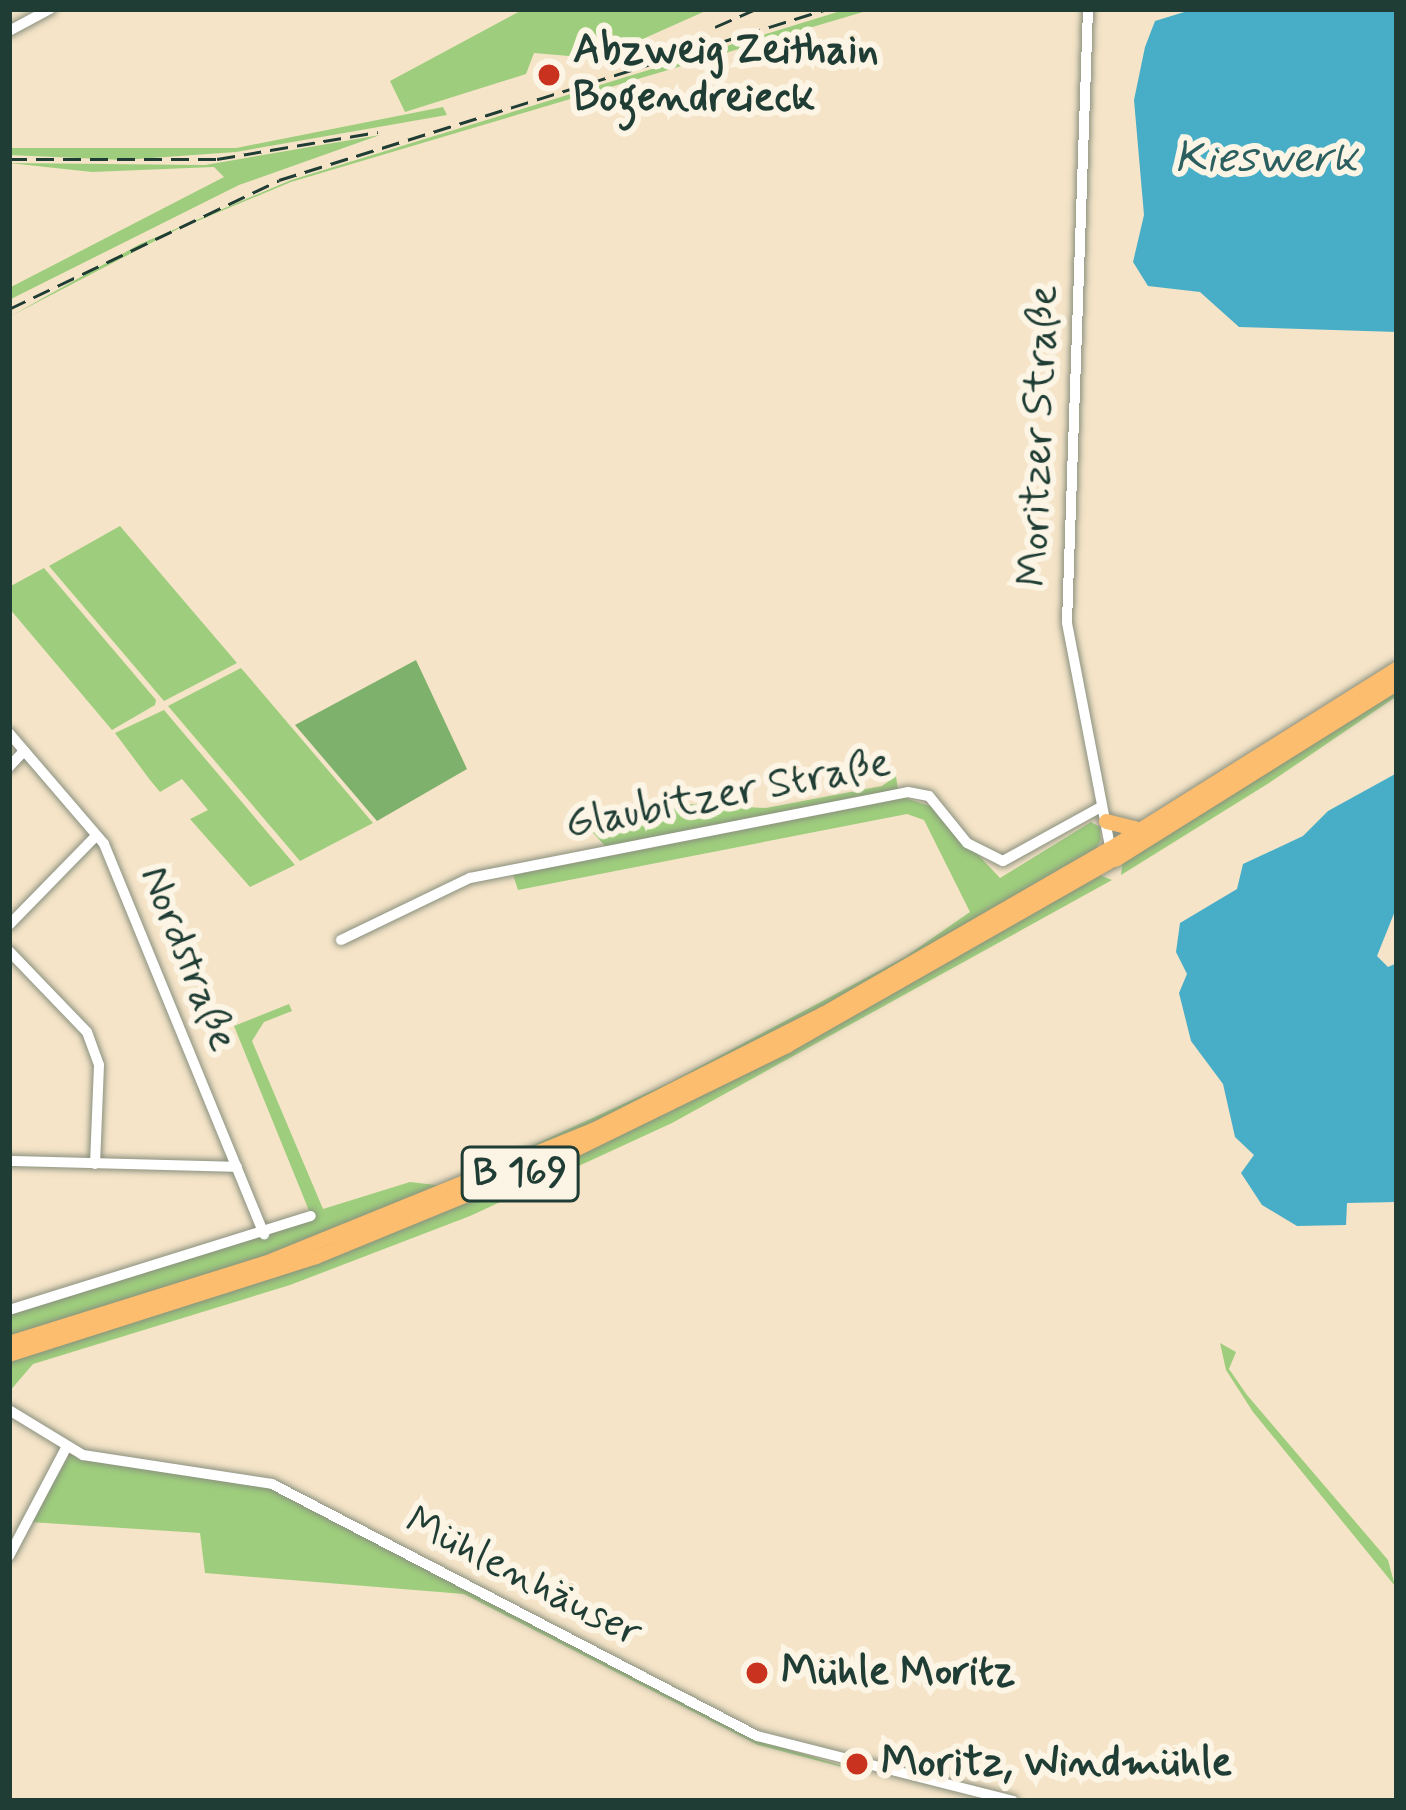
<!DOCTYPE html>
<meta charset="utf-8">
<style>
body{margin:0}
#map{position:relative;width:1406px;height:1810px;overflow:hidden;background:#f5e4c8;font-family:Mynerve,sans-serif}
div>[style]{position:absolute}
.green>*{inset:0;background:#9ece7d}
.forest>*{inset:0;background:#7eb16c}
.water>*{inset:0;background:#48aec7}
.roads{filter:drop-shadow(0 0 3px #8a907e) drop-shadow(0 0 3px #8a907e)}
.minor>*{height:10px;margin:-5px;padding:0 5px;transform-origin:5px;border-radius:5px;background:#fff}
.major>*{height:14px;margin:-7px;padding:0 7px;transform-origin:7px;border-radius:7px;background:#fcbd6f}
.highway>*{height:15px;margin:-7.5px;padding:0 7.5px;transform-origin:7.5px;border-radius:7.5px;background:#fcbd6f}
.rail>*{height:3px;margin-top:-1.5px;transform-origin:0;background:repeating-linear-gradient(90deg,#1f3d34 0 18px,transparent 0 27px)}
.dots>*{width:33px;height:33px;translate:-50% -50%;box-sizing:border-box;border:6px solid #fcf5e5;border-radius:50%}
span{translate:-50% -50%;white-space:nowrap;text-align:center;line-height:1.15;-webkit-text-stroke:12px #fcf5e5;paint-order:stroke}
.shield-label span{padding:3px 9px;background:#fcf5e5;border:3px solid;border-radius:9px;-webkit-text-stroke-width:0}
.shield-label{font-size:39px;color:#1f3d34;font-weight:700}
.poi-label{font-size:42px;color:#1f3d34;font-weight:700}
.left{translate:0 -50%;text-align:left}
.street-label{font-size:42px;color:#1f3d34}
.water-label{font-size:45px;color:#2b5f60;font-style:italic}
.frame{position:absolute;inset:0;border:12px solid #1f3d34;pointer-events:none}
</style>
<div id="map">
<div class="green">
<div style="clip-path:polygon(524px 9px,710px 9px,636px 42px,569px 56px,534px 53px,526px 74px,405px 112px,390px 81px)"></div>
<div style="clip-path:polygon(847px 9px,873px 9px,291px 182px,176px 230px,9px 317px,140px 244px,291px 180px)"></div>
<div style="clip-path:polygon(443px 107px,447px 115px,236px 152px,123px 160px,9px 155px,9px 148px,236px 148px)"></div>
<div style="clip-path:polygon(380px 135px,239px 185px,9px 300px,9px 288px,224px 177px,214px 167px,92px 172px,9px 163px,205px 165px)"></div>
<div style="clip-path:polygon(120px 526px,237px 663px,164px 701px,49px 566px)"></div>
<div style="clip-path:polygon(44px 568px,156px 700px,155px 705px,112px 730px,9px 608px,9px 587px)"></div>
<div style="clip-path:polygon(241px 668px,373px 823px,300px 861px,168px 706px)"></div>
<div style="clip-path:polygon(1397px 687px,1397px 696px,1269px 783px,1121px 875px,1123px 859px)"></div>
<div style="clip-path:polygon(164px 710px,295px 865px,250px 887px,190px 819px,208px 810px,182px 779px,160px 792px,150px 780px,115px 733px)"></div>
<div style="clip-path:polygon(896px 776px,898px 790px,607px 848px,584px 823px,584px 810px,594px 806px,620px 822px,691px 804px,766px 808px,882px 786px)"></div>
<div style="clip-path:polygon(905px 798px,933px 807px,1000px 878px,1091px 822px,1100px 827px,1101px 840px,1094px 852px,848px 994px,569px 1136px,289px 1250px,9px 1339px,9px 1314px,312px 1218px,234px 1026px,289px 1004px,292px 1011px,264px 1022px,252px 1041px,323px 1209px,410px 1182px,444px 1186px,669px 1083px,905px 957px,970px 912px,924px 820px,907px 814px,518px 890px,513px 875px)"></div>
<div style="clip-path:polygon(1099px 875px,1112px 880px,672px 1123px,470px 1216px,290px 1285px,33px 1364px,9px 1392px,9px 1360px,319px 1261px,669px 1112px)"></div>
<div style="clip-path:polygon(1220px 1343px,1236px 1352px,1229px 1369px,1247px 1395px,1388px 1560px,1395px 1586px,1253px 1412px,1226px 1370px)"></div>
<div style="clip-path:polygon(70px 1454px,271px 1488px,754px 1739px,869px 1774px,758px 1745px,464px 1594px,205px 1573px,200px 1533px,30px 1522px)"></div>
</div>
<div class="forest">
<div style="clip-path:polygon(416px 660px,467px 769px,377px 821px,295px 725px)"></div>
</div>
<div class="water">
<div style="clip-path:polygon(1194px 9px,1397px 9px,1397px 332px,1239px 327px,1200px 292px,1148px 286px,1133px 262px,1144px 215px,1134px 100px,1145px 47px,1155px 21px)"></div>
<div style="clip-path:polygon(1397px 773px,1397px 906px,1377px 956px,1388px 967px,1397px 963px,1397px 1202px,1347px 1203px,1346px 1225px,1297px 1226px,1262px 1205px,1241px 1173px,1254px 1155px,1235px 1137px,1223px 1084px,1191px 1041px,1179px 993px,1187px 974px,1176px 952px,1180px 923px,1237px 889px,1243px 864px,1303px 836px,1328px 811px)"></div>
</div>
<div class="roads">
<div class="minor">
<div style="left:1088px;top:9px;width:614px;rotate:91.96deg"></div>
<div style="left:1067px;top:623px;width:233px;rotate:79.1deg"></div>
<div style="left:9px;top:31px;width:47px;rotate:-28.2deg"></div>
<div style="left:9px;top:733px;width:146px;rotate:49.4deg"></div>
<div style="left:104px;top:844px;width:422px;rotate:67.7deg"></div>
<div style="left:9px;top:767px;width:22px;rotate:-47deg"></div>
<div style="left:9px;top:925px;width:124px;rotate:-45.7deg"></div>
<div style="left:341px;top:940px;width:143px;rotate:-25.7deg"></div>
<div style="left:470px;top:878px;width:446px;rotate:-11.1deg"></div>
<div style="left:908px;top:792px;width:21px;rotate:11deg"></div>
<div style="left:929px;top:796px;width:60px;rotate:51deg"></div>
<div style="left:967px;top:843px;width:40px;rotate:26.6deg"></div>
<div style="left:1003px;top:861px;width:112px;rotate:-28.9deg"></div>
<div style="left:9px;top:951px;width:112px;rotate:46.1deg"></div>
<div style="left:87px;top:1032px;width:35px;rotate:70deg"></div>
<div style="left:99px;top:1065px;width:99px;rotate:92.3deg"></div>
<div style="left:9px;top:1161px;width:228px;rotate:1.5deg"></div>
<div style="left:9px;top:1310px;width:316px;rotate:-17.3deg"></div>
<div style="left:9px;top:1410px;width:87px;rotate:31.3deg"></div>
<div style="left:83px;top:1455px;width:191px;rotate:8.7deg"></div>
<div style="left:272px;top:1484px;width:547px;rotate:27.46deg"></div>
<div style="left:757px;top:1736px;width:264px;rotate:14.2deg"></div>
<div style="left:9px;top:1556px;width:122px;rotate:-62.2deg"></div>
</div>
<div class="major">
<div style="left:9px;top:1343px;width:268px;rotate:-17.4deg"></div>
<div style="left:265px;top:1263px;width:354px;rotate:-22.1deg"></div>
<div style="left:593px;top:1130px;width:258px;rotate:-26.8deg"></div>
<div style="left:823px;top:1014px;width:330px;rotate:-30deg"></div>
<div style="left:9px;top:1355px;width:322px;rotate:-17.7deg"></div>
<div style="left:316px;top:1257px;width:274px;rotate:-22.3deg"></div>
<div style="left:569px;top:1153px;width:243px;rotate:-26.1deg"></div>
<div style="left:787px;top:1046px;width:378px;rotate:-29.7deg"></div>
</div>
<div class="highway">
<div style="left:1106px;top:821px;width:36px;rotate:14deg"></div>
<div style="left:1109px;top:849px;width:340px;rotate:-32.1deg"></div>
<div style="left:1115px;top:859px;width:333px;rotate:-32.1deg"></div>
</div>
</div>
<div class="rail">
<div style="left:715px;top:27px;width:45px;rotate:-23.7deg"></div>
<div style="left:9px;top:159px;width:208px"></div>
<div style="left:217px;top:159px;width:163px;rotate:-9.5deg"></div>
<div style="left:9px;top:309px;width:299px;rotate:-25.5deg"></div>
<div style="left:279px;top:180px;width:574px;rotate:-17.33deg"></div>
</div>
<div class="dots">
<div style="left:549px;top:75px;background:#c8321e"></div>
<div style="left:757px;top:1673px;background:#c8321e"></div>
<div style="left:857px;top:1764px;background:#c8321e"></div>
</div>
<div class="shield-label">
<span style="left:520px;top:1174px">B 169</span>
</div>
<div class="poi-label">
<span class="left" style="left:573px;top:75px">Abzweig Zeithain<br>Bogendreieck</span>
<span class="left" style="left:781px;top:1673px">Mühle Moritz</span>
<span class="left" style="left:881px;top:1764px">Moritz, Windmühle</span>
</div>
<div class="street-label">
<span style="left:1040px;top:436px;rotate:-88deg">Moritzer Straße</span>
<span style="left:728px;top:795px;rotate:-11deg">Glaubitzer Straße</span>
<span style="left:187px;top:959px;rotate:68deg">Nordstraße</span>
<span style="left:523px;top:1578px;rotate:27deg">Mühlenhäuser</span>
</div>
<div class="water-label">
<span style="left:1266px;top:159px">Kieswerk</span>
</div>
<div class="frame"></div>
</div>
